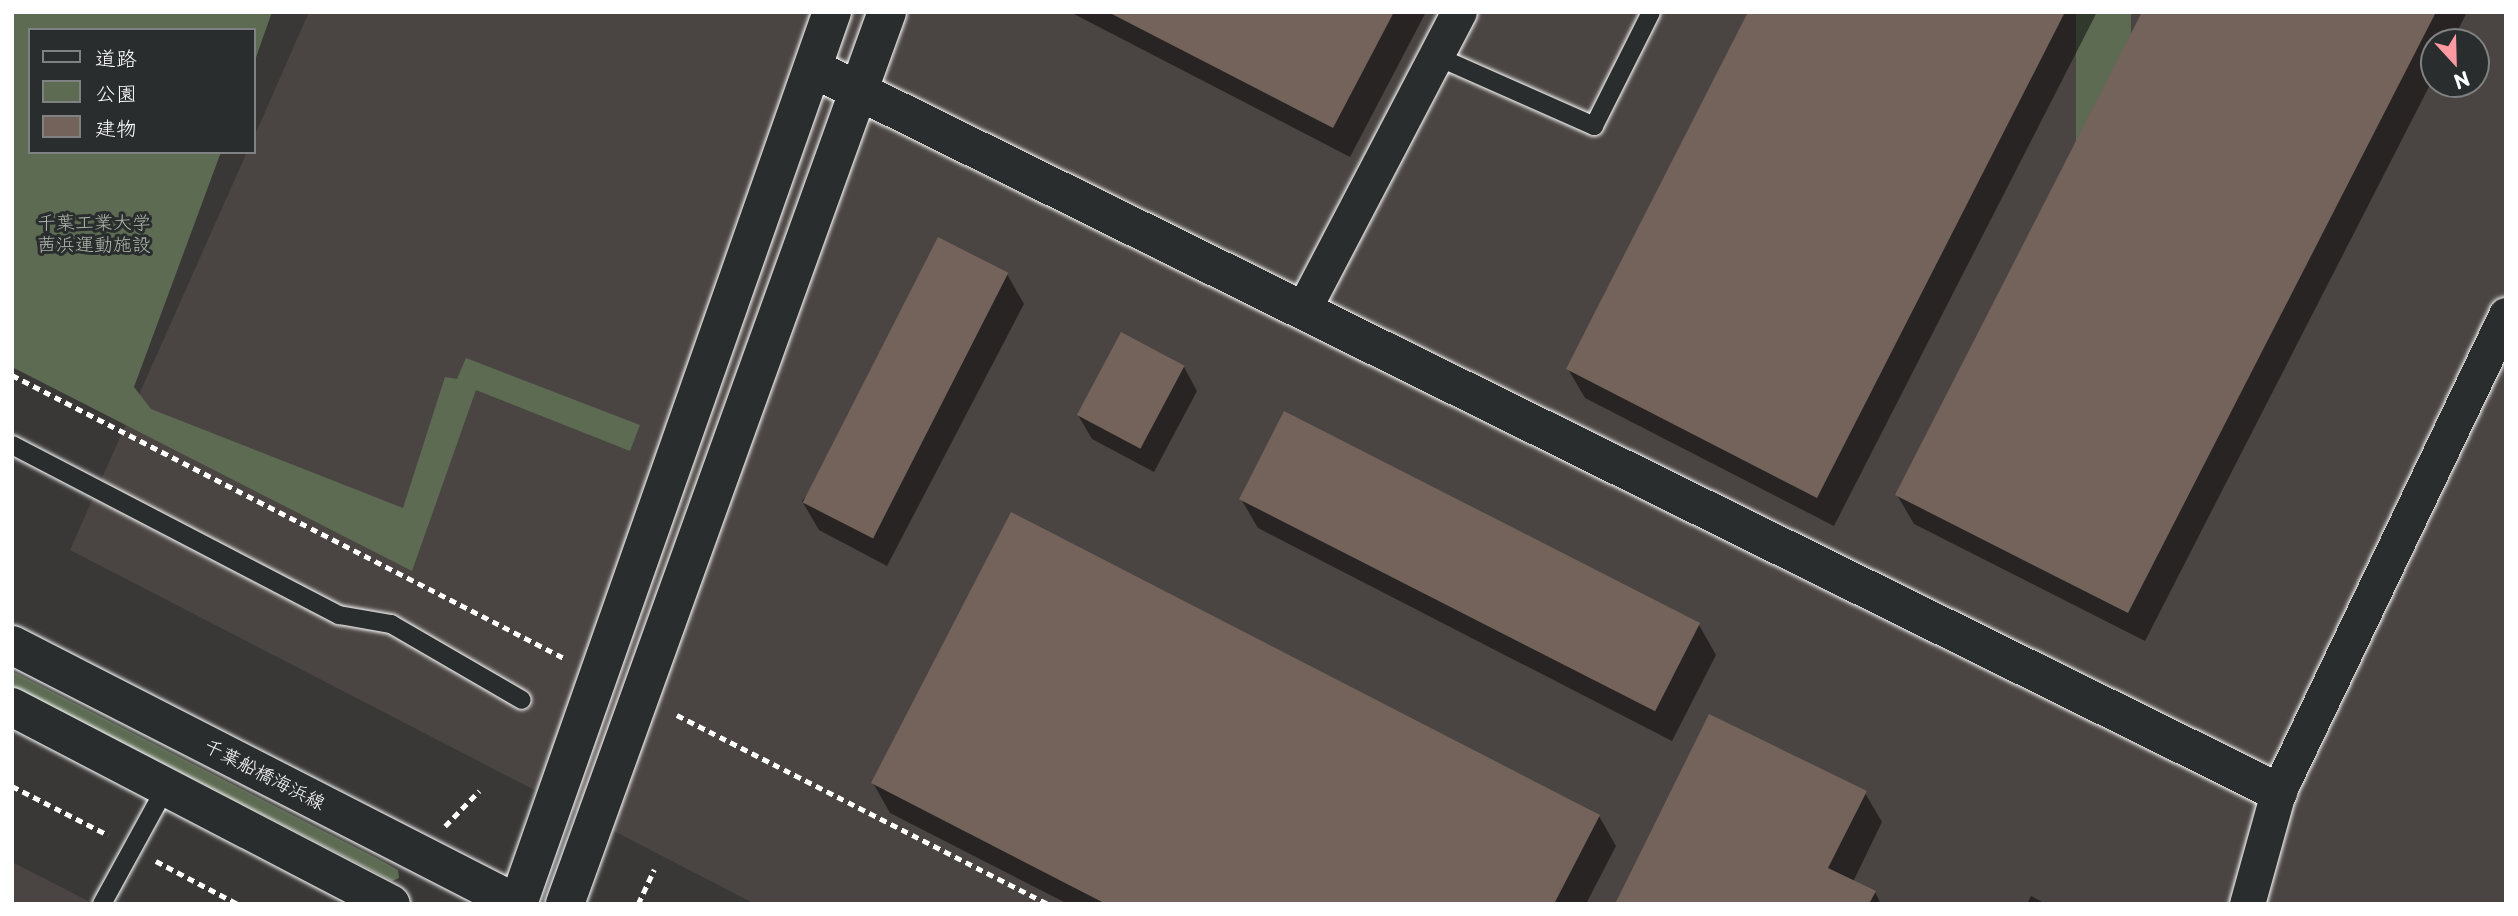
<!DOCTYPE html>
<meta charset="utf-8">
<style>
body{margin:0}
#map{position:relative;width:2518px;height:916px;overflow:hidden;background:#393837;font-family:"Playpen Sans","Klee One",sans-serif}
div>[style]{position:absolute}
.built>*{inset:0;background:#4a4542}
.green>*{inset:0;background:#5d6b53;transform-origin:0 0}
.shadow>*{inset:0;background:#0007}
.building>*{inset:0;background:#73635a;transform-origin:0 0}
.path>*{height:4.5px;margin-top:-2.25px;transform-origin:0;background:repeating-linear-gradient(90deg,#fff 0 7px,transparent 0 12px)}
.roads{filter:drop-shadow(0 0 2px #fff) drop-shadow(0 0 2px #fff)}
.service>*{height:18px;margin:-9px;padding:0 9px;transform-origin:9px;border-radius:9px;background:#2a2d2e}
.minor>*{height:35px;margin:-17.5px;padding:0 17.5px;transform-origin:17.5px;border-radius:17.5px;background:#2a2d2e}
.tertiary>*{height:38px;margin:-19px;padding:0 19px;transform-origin:19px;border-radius:19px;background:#2a2d2e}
.primary>*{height:38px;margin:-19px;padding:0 19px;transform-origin:19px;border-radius:19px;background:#2a2d2e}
span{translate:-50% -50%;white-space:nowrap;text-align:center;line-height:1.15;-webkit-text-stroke:6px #2a2d2e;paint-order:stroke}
.park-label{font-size:19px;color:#aeb5a9}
.street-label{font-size:19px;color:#fff}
.frame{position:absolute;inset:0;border:14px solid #fff;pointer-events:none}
.legend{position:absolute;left:28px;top:28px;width:228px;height:126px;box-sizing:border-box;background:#2a2d2e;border:2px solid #7f8182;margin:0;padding:9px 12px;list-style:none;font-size:21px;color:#fff}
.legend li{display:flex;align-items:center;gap:14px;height:35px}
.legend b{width:35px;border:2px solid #7f8182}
.north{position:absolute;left:2420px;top:28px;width:70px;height:70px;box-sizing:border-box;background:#2a2d2e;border:2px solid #7f8182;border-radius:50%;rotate:158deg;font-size:19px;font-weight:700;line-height:28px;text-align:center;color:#fff}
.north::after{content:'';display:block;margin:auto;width:24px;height:32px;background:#ff9aa2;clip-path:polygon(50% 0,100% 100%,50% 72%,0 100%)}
</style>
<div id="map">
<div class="built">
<div style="clip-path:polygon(evenodd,309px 12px,2506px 12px,2506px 904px,755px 904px,70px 550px,247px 152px,254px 152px,254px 137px,309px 12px,2434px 42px,2476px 42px,2476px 84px,2434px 84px,2434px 42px)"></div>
<div style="clip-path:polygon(12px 862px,94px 904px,12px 904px)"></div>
</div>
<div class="green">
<div style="clip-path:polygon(12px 12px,272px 12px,254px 63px,254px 30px,30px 30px,30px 152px,221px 152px,134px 387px,151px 409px,403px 508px,445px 377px,457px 379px,466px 358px,640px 425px,630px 451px,476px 390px,412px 571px,12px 367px)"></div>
<div style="left:2076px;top:12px;width:55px;height:541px"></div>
<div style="clip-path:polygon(12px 671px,384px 862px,398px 870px,399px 878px,392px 881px,12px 686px)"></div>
</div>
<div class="shadow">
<div style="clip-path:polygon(1070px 12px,1426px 12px,1350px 157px)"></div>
<div style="clip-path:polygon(1750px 12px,2097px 12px,1834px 526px,1585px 398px,1568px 369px)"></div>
<div style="clip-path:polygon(2144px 12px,2467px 12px,2452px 42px,2434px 42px,2434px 77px,2145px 641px,1914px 524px,1897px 495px)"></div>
<div style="clip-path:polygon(1007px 274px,1024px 304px,887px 566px,819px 530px,802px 501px)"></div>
<div style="clip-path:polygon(1184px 367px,1197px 391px,1154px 472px,1092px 439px,1078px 415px)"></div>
<div style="clip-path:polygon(1241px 499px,1699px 625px,1716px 655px,1672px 741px,1258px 528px)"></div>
<div style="clip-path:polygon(873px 783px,1599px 816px,1616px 846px,1586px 904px,1068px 904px,890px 813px)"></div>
<div style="clip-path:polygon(1865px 793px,1882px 822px,1853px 882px,1875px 892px,1881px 904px,1617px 904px)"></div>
<div style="clip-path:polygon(2031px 896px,2044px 903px,2044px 904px,2027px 904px)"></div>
</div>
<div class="building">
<div style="clip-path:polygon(1108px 12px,1394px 12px,1333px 128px)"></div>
<div style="clip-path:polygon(1748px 12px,2065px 12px,1817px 498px,1566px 369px)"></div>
<div style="clip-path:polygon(2142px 12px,2436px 12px,2128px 613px,1895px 495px)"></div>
<div style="left:938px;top:237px;width:79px;height:298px;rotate:27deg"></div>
<div style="left:1121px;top:332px;width:72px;height:94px;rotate:28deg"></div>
<div style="left:1284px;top:411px;width:467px;height:99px;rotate:27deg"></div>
<div style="clip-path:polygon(1011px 512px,1600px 815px,1554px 904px,1106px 904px,871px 783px)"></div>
<div style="clip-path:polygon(1709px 714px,1867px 791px,1828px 868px,1876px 891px,1869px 904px,1615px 904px)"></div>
</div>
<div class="path">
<div style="left:12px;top:375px;width:623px;rotate:27.14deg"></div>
<div style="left:677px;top:715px;width:416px;rotate:27deg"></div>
<div style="left:12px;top:786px;width:108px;rotate:27deg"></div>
<div style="left:445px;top:826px;width:49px;rotate:-45.8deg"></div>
<div style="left:156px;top:861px;width:93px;rotate:27.7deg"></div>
<div style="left:638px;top:904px;width:38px;rotate:-65deg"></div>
</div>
<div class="roads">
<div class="service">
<div style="left:1436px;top:56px;width:173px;rotate:23.9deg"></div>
<div style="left:1594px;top:126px;width:127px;rotate:-63.4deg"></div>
<div style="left:12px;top:445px;width:369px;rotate:27.5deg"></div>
<div style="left:339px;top:615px;width:53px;rotate:9.8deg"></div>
<div style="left:391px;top:624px;width:151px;rotate:30.1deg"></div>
<div style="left:102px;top:904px;width:133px;rotate:-61.3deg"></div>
</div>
<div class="minor">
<div style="left:1304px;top:308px;width:334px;rotate:-62.4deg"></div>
<div style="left:2247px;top:904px;width:116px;rotate:-74.5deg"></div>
<div style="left:2278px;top:792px;width:529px;rotate:-64.45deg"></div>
</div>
<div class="tertiary">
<div style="left:816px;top:70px;width:1631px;rotate:26.28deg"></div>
<div style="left:518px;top:904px;width:946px;rotate:-70.61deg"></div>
<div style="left:565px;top:904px;width:948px;rotate:-70.15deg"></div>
</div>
<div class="primary">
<div style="left:12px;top:645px;width:568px;rotate:27.11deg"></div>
<div style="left:12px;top:707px;width:427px;rotate:27.5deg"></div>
</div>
</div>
<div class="park-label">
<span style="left:94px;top:233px">千葉工業大学<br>茜浜運動施設</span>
</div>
<div class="street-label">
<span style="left:265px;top:774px;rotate:27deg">千葉船橋海浜線</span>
</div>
<div class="frame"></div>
<ul class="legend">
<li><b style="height:9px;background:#2a2d2e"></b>道路</li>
<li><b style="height:19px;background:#5d6b53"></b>公園</li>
<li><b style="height:19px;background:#73635a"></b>建物</li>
</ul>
<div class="north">N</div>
</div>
